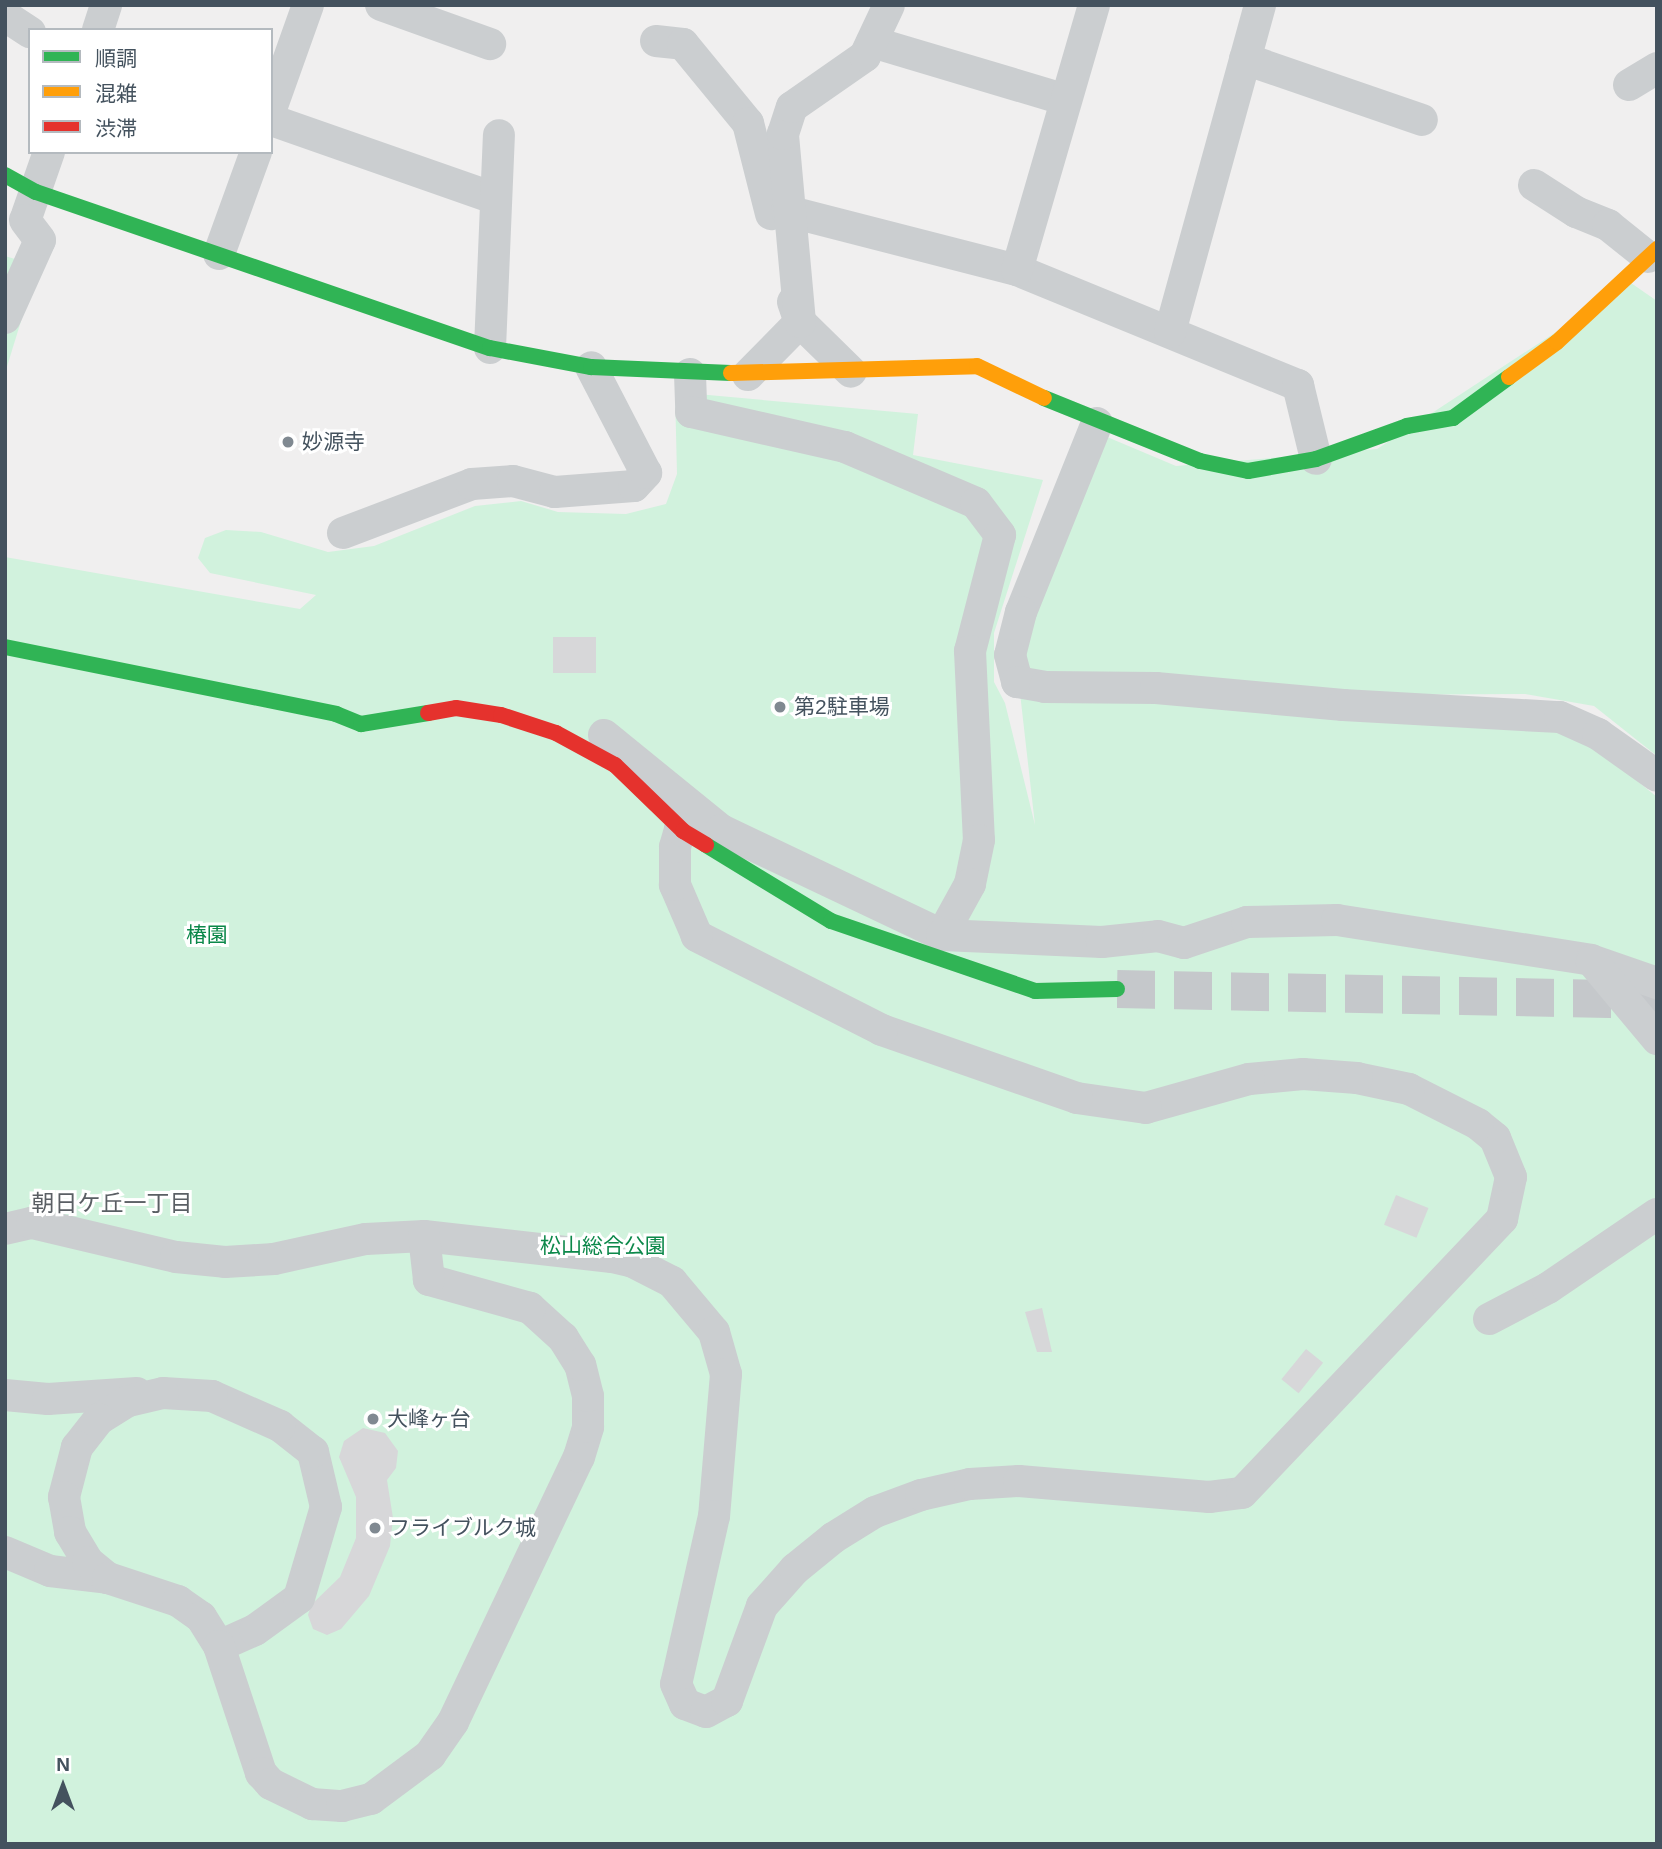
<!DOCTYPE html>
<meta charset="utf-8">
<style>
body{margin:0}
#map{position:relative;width:1662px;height:1849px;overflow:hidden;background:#f0efef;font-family:Helvetica,"Noto Sans JP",sans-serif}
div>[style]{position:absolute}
.green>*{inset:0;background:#d1f2dd}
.building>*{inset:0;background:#d7d7d9;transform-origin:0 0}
.secondary-tunnel>*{height:38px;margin-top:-19px;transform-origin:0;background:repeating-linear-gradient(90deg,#c5c8cb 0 38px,transparent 0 57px)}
.street>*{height:32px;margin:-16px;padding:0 16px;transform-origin:16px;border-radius:16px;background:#cbced0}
.fast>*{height:16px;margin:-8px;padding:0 8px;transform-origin:8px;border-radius:8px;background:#30b455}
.slow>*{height:16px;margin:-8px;padding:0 8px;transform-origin:8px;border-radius:8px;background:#ff9f0a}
.jam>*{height:16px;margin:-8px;padding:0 8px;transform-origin:8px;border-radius:8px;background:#e5322d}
.dots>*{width:19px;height:19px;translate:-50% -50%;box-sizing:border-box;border:4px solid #fff;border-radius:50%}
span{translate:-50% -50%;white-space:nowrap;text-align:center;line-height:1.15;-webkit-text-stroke:6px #fff;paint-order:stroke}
.poi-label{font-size:21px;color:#44525e}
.left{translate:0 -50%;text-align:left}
.park-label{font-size:21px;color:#0c884a}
.neighbourhood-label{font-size:23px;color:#5a5f64}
.frame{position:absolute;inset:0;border:7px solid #44525e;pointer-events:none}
.legend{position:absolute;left:28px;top:28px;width:245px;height:126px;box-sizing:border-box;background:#fff;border:2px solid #b4babf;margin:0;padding:9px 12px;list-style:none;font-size:21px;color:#44525e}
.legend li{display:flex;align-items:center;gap:14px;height:35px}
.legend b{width:35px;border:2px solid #b4babf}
.north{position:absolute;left:28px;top:1751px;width:70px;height:70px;-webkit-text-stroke:5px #fff;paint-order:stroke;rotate:0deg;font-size:19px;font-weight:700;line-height:28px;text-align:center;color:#44525e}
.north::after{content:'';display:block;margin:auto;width:24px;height:32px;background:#44525e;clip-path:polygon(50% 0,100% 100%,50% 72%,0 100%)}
</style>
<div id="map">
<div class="green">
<div style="clip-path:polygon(5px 256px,38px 266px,5px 373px)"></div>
<div style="clip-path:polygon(1631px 283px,1657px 301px,1657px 756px,1594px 706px,1525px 694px,1348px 695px,1025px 671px,1025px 639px,1100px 434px,1176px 466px,1377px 449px)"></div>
<div style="clip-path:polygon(675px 392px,918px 414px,913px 455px,1043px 480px,994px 633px,994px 682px,1005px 703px,1035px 825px,1020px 693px,1555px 730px,1583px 737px,1657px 797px,1657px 1844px,5px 1844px,5px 557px,300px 609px,316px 595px,210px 573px,198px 558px,205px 538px,226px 530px,261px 532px,328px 552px,374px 546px,475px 506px,521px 501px,558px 512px,626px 514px,666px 504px,677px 474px)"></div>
</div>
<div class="building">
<div style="left:596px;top:637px;width:36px;height:43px;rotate:90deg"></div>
<div style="left:1396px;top:1195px;width:35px;height:32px;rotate:22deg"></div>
<div style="clip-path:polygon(1042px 1308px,1052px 1352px,1037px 1352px,1025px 1312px)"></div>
<div style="left:1306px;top:1349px;width:22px;height:39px;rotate:39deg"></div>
<div style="clip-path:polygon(363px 1428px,385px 1433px,398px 1451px,396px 1468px,387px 1480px,393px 1518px,390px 1546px,369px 1596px,341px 1629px,327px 1635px,313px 1629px,308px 1615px,311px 1605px,340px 1577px,356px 1538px,356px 1497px,339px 1457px,344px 1441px)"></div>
</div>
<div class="secondary-tunnel">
<div style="left:1117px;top:989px;width:540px;rotate:1.17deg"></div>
</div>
<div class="street">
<div style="left:381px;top:5px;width:116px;rotate:19.7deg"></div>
<div style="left:5px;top:16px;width:30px;rotate:33deg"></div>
<div style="left:98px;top:30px;width:26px;rotate:-72deg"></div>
<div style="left:656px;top:41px;width:27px;rotate:6deg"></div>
<div style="left:683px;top:44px;width:102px;rotate:50.6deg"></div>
<div style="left:748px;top:123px;width:94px;rotate:75.8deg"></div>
<div style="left:872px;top:42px;width:202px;rotate:16.6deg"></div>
<div style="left:1245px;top:59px;width:187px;rotate:19deg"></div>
<div style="left:1629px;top:85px;width:33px;rotate:-31deg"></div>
<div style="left:271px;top:109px;width:110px;rotate:-70.4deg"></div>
<div style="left:271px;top:120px;width:238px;rotate:19.3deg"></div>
<div style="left:1534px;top:185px;width:50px;rotate:32.7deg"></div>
<div style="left:1576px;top:212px;width:35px;rotate:22deg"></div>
<div style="left:1608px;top:225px;width:51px;rotate:38.7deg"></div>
<div style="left:787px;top:211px;width:237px;rotate:14.4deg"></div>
<div style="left:1017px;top:270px;width:304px;rotate:22.3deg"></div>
<div style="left:1298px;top:385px;width:76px;rotate:76.3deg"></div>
<div style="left:27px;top:215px;width:67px;rotate:-70.8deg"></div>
<div style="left:219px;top:254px;width:109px;rotate:-70.1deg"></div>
<div style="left:1017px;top:270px;width:276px;rotate:-73.8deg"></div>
<div style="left:793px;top:302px;width:21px;rotate:71deg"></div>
<div style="left:800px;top:322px;width:71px;rotate:44.4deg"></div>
<div style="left:5px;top:318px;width:85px;rotate:-65.8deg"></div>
<div style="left:40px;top:240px;width:25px;rotate:-127deg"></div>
<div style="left:1170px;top:332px;width:339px;rotate:-74.6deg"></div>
<div style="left:490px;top:348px;width:213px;rotate:-87.6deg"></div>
<div style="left:690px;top:374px;width:38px;rotate:88deg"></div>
<div style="left:691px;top:412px;width:158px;rotate:12.8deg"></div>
<div style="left:845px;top:447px;width:142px;rotate:23.1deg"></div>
<div style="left:976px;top:503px;width:40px;rotate:53deg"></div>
<div style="left:1000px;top:535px;width:120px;rotate:104.5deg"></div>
<div style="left:970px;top:651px;width:189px;rotate:87.3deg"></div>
<div style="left:979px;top:840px;width:45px;rotate:101.6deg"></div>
<div style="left:970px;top:884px;width:58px;rotate:118.8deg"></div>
<div style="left:748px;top:375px;width:74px;rotate:-45.5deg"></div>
<div style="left:800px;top:322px;width:189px;rotate:-95.2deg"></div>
<div style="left:783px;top:134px;width:28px;rotate:-72deg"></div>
<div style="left:792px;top:107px;width:89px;rotate:-34.9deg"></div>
<div style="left:865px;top:56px;width:56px;rotate:-64.8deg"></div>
<div style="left:1097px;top:423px;width:204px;rotate:111.9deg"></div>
<div style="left:1021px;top:612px;width:44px;rotate:104.3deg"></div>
<div style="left:1010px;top:655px;width:28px;rotate:75deg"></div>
<div style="left:1017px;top:682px;width:28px;rotate:10deg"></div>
<div style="left:1045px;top:687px;width:111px;rotate:0.5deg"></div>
<div style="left:1156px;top:688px;width:188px;rotate:5.2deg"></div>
<div style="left:1343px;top:705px;width:217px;rotate:3.2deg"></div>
<div style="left:1560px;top:717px;width:42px;rotate:24.1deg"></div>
<div style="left:1598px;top:734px;width:72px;rotate:35.4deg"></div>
<div style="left:343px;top:533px;width:138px;rotate:-20.8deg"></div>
<div style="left:472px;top:484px;width:41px;rotate:-4.2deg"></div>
<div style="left:513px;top:481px;width:43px;rotate:14.7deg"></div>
<div style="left:555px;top:492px;width:79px;rotate:-4.3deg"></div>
<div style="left:634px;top:486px;width:18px;rotate:-47deg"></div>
<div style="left:646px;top:473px;width:119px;rotate:-117.4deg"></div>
<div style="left:604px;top:735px;width:151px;rotate:39.1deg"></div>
<div style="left:721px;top:830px;width:245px;rotate:25.4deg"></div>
<div style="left:942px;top:935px;width:160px;rotate:2.5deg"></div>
<div style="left:1102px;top:942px;width:56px;rotate:-6.1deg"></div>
<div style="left:1158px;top:936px;width:27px;rotate:15deg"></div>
<div style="left:1184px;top:943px;width:66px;rotate:-18.4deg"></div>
<div style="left:1247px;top:922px;width:90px;rotate:-1.3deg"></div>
<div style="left:1337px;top:920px;width:257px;rotate:8.9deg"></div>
<div style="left:1591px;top:960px;width:70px;rotate:19.2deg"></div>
<div style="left:1592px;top:961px;width:102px;rotate:50.2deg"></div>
<div style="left:5px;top:1229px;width:28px;rotate:-13deg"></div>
<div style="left:32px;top:1223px;width:148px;rotate:13.3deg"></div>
<div style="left:176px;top:1257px;width:49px;rotate:5.8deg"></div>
<div style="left:225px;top:1262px;width:49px;rotate:-3.5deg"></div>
<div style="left:274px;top:1259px;width:94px;rotate:-12.3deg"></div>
<div style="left:366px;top:1239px;width:58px;rotate:-3deg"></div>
<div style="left:424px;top:1236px;width:189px;rotate:6.4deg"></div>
<div style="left:612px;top:1257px;width:22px;rotate:13deg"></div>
<div style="left:633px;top:1262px;width:44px;rotate:27.1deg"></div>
<div style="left:672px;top:1282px;width:65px;rotate:50deg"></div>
<div style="left:714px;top:1332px;width:44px;rotate:74.1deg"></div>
<div style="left:726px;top:1374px;width:143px;rotate:94.8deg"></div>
<div style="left:714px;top:1516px;width:172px;rotate:102.7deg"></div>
<div style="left:676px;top:1684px;width:22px;rotate:66deg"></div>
<div style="left:685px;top:1704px;width:22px;rotate:21deg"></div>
<div style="left:706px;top:1712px;width:24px;rotate:-28deg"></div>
<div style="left:727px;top:1701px;width:101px;rotate:-69.8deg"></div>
<div style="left:762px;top:1606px;width:50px;rotate:-48.3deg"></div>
<div style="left:795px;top:1569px;width:49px;rotate:-39.2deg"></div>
<div style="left:833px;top:1538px;width:49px;rotate:-31.8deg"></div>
<div style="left:875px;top:1512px;width:49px;rotate:-20.3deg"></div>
<div style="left:921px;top:1495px;width:50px;rotate:-12.7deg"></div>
<div style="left:970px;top:1484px;width:49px;rotate:-3.5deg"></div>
<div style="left:1019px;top:1481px;width:191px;rotate:4.8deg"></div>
<div style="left:1209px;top:1497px;width:33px;rotate:-7deg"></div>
<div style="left:1242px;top:1493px;width:378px;rotate:-46.5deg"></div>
<div style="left:1502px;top:1219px;width:43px;rotate:-77.9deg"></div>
<div style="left:1511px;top:1177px;width:42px;rotate:-112.3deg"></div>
<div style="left:1495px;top:1138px;width:22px;rotate:-141deg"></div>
<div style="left:1478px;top:1124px;width:77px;rotate:-153.1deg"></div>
<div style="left:1409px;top:1089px;width:53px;rotate:-168.1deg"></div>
<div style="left:1357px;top:1078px;width:54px;rotate:-175.8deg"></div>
<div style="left:1303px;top:1074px;width:54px;rotate:174.7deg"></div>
<div style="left:1249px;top:1079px;width:107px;rotate:164.3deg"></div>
<div style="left:1146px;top:1108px;width:70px;rotate:-171.8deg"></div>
<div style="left:1077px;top:1098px;width:207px;rotate:-160.8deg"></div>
<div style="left:882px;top:1030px;width:208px;rotate:-153.1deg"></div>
<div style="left:697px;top:936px;width:56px;rotate:-113.3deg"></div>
<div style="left:675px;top:885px;width:38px;rotate:-90deg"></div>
<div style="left:675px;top:847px;width:19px;rotate:-74deg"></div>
<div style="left:680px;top:829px;width:4px;rotate:34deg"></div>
<div style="left:1489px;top:1319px;width:67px;rotate:-27.7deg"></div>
<div style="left:1548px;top:1288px;width:132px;rotate:-34.2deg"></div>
<div style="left:5px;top:1395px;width:43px;rotate:5.3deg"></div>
<div style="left:48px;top:1399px;width:89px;rotate:-3.9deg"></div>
<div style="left:5px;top:1552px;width:49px;rotate:22.9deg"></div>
<div style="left:50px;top:1571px;width:58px;rotate:6.9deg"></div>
<div style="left:219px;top:1646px;width:39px;rotate:-24deg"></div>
<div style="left:255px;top:1630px;width:54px;rotate:-36deg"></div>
<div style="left:299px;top:1598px;width:95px;rotate:-73.5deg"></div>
<div style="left:326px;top:1507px;width:57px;rotate:-103.3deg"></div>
<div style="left:313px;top:1452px;width:42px;rotate:-141.8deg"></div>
<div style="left:280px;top:1426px;width:74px;rotate:-156.2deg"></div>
<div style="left:212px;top:1396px;width:49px;rotate:-176.5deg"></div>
<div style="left:163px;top:1393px;width:36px;rotate:167deg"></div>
<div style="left:128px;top:1401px;width:34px;rotate:148deg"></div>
<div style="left:99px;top:1419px;width:36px;rotate:128deg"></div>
<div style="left:77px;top:1447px;width:52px;rotate:104.6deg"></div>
<div style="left:64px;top:1497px;width:36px;rotate:80deg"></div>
<div style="left:70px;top:1532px;width:35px;rotate:59deg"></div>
<div style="left:88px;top:1562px;width:26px;rotate:39deg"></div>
<div style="left:108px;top:1578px;width:74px;rotate:18.2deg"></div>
<div style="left:178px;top:1601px;width:28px;rotate:35deg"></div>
<div style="left:201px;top:1617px;width:34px;rotate:58deg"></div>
<div style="left:219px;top:1646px;width:134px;rotate:71.7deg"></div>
<div style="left:261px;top:1773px;width:15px;rotate:48deg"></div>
<div style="left:271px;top:1784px;width:46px;rotate:26deg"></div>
<div style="left:312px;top:1804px;width:30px;rotate:4deg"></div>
<div style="left:342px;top:1806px;width:30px;rotate:-14deg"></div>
<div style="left:371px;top:1799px;width:74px;rotate:-36.7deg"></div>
<div style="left:430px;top:1755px;width:40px;rotate:-55.1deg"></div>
<div style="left:453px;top:1722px;width:293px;rotate:-64.6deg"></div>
<div style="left:579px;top:1457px;width:31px;rotate:-73deg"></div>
<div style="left:588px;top:1427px;width:31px;rotate:-90deg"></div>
<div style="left:588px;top:1396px;width:32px;rotate:-104deg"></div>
<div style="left:580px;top:1365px;width:32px;rotate:-122deg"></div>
<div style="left:563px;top:1338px;width:45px;rotate:-137.7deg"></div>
<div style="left:530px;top:1308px;width:105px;rotate:-164.5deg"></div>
<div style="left:429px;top:1280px;width:44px;rotate:-96.5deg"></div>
</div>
<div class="fast">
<div style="left:5px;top:175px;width:35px;rotate:29deg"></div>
<div style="left:36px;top:192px;width:480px;rotate:19deg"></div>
<div style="left:490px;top:348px;width:103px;rotate:10.7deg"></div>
<div style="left:591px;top:367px;width:140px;rotate:2.5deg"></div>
<div style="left:1044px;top:398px;width:168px;rotate:22deg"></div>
<div style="left:1200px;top:461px;width:49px;rotate:11.8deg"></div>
<div style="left:1248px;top:471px;width:69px;rotate:-10deg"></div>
<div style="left:1316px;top:459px;width:97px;rotate:-19.9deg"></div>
<div style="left:1407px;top:426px;width:47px;rotate:-9.9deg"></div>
<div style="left:1453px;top:418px;width:69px;rotate:-36.2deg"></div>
<div style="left:5px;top:647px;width:338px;rotate:11.4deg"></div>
<div style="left:336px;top:714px;width:27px;rotate:22deg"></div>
<div style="left:361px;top:724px;width:68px;rotate:-9.3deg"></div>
<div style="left:706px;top:845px;width:146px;rotate:31.3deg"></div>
<div style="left:831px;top:921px;width:216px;rotate:18.9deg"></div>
<div style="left:1035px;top:991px;width:82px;rotate:-1.4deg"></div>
</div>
<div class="slow">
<div style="left:731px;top:373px;width:246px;rotate:-1.6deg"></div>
<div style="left:977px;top:366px;width:74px;rotate:25.5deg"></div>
<div style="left:1509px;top:377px;width:59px;rotate:-36.1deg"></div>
<div style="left:1557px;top:342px;width:137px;rotate:-42.9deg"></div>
</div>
<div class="jam">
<div style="left:428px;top:713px;width:28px;rotate:-10deg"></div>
<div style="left:456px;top:708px;width:46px;rotate:8.8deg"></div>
<div style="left:501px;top:715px;width:58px;rotate:18.1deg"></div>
<div style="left:556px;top:733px;width:67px;rotate:28.5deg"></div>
<div style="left:615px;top:765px;width:95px;rotate:44.1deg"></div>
<div style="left:683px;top:831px;width:27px;rotate:31deg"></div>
</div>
<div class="dots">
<div style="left:288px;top:442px;background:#808991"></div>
<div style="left:780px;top:707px;background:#808991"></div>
<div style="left:373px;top:1419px;background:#808991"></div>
<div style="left:375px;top:1528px;background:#808991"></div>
</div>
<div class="poi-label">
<span class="left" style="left:302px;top:442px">妙源寺</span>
<span class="left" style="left:794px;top:707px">第2駐車場</span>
<span class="left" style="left:387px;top:1419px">大峰ヶ台</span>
<span class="left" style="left:389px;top:1528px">フライブルク城</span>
</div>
<div class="park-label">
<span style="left:207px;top:935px">椿園</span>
<span style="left:603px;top:1246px">松山総合公園</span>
</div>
<div class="neighbourhood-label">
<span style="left:112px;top:1203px">朝日ケ丘一丁目</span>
</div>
<div class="frame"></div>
<ul class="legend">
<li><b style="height:9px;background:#30b455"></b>順調</li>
<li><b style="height:9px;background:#ff9f0a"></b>混雑</li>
<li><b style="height:9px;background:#e5322d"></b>渋滞</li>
</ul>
<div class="north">N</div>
</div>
